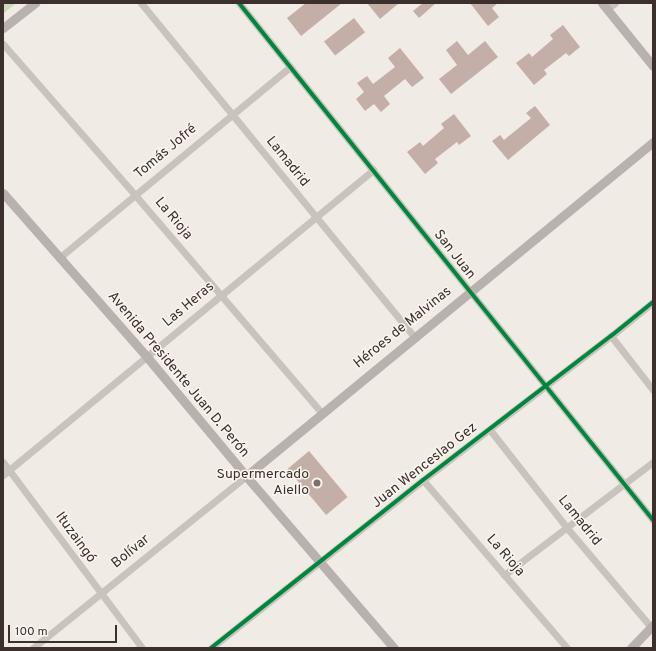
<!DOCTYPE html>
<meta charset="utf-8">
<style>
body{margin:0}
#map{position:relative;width:656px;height:651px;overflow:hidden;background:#f0ebe5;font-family:Overpass,sans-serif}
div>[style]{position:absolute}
.green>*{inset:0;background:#d1d6bf}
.building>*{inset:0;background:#c3afa7;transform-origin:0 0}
.minor>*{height:7px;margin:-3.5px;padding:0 3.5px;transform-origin:3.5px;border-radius:3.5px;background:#c9c3be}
.major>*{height:9px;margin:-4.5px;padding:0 4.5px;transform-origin:4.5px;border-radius:4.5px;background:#b8b1ad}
.cycleway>*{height:4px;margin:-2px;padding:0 2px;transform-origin:2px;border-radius:2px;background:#00873e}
.dots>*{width:11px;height:11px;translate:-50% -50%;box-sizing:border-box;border:2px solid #fbf5ee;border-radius:50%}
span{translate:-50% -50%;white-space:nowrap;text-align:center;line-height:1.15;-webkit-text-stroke:3px #fbf5ee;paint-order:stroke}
.street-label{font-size:14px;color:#3b302b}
.poi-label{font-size:14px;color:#3b302b}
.right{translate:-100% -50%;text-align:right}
.frame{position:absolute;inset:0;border:4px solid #3b302b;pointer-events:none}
.scale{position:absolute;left:8px;top:625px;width:109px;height:18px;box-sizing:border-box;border:2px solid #3b302b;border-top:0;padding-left:5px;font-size:12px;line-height:14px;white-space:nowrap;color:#3b302b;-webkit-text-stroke:3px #fbf5ee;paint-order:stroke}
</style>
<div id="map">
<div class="green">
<div style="clip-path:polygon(3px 3px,16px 3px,3px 14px)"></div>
</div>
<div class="building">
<div style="clip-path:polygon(306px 3px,342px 3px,301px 36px,287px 18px)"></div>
<div style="clip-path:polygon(367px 3px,399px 3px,380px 19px)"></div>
<div style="clip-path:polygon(423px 3px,436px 3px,419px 18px,413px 11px)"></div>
<div style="clip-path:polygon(470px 3px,498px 3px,492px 8px,499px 17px,488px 26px)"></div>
<div style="left:354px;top:18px;width:18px;height:38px;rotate:52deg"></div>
<div style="clip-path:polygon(563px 25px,580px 47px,569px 56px,566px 53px,544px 70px,547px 74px,534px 85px,516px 63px,529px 53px,532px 57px,553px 39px,550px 35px)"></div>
<div style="clip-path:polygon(457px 41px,468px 55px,485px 41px,498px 57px,451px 94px,439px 79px,457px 65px,446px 50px)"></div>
<div style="clip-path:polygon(400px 48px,424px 78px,412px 87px,405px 79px,384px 96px,390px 104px,381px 112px,374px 104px,365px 111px,356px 99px,364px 92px,357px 83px,367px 76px,373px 84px,395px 67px,388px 58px)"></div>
<div style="clip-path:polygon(535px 106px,550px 125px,508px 160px,492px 141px,500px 135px,504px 140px,531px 118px,526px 113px)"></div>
<div style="clip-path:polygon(454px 114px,471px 136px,459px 145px,457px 142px,435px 159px,438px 163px,425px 174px,407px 152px,420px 142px,423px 146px,444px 128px,441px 124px)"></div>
<div style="left:309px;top:451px;width:60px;height:28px;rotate:50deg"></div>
</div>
<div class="minor">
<div style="left:141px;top:3px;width:431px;rotate:50.7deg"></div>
<div style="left:239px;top:3px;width:662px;rotate:51.31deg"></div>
<div style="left:607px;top:9px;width:10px;rotate:-37deg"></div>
<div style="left:3px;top:44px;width:201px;rotate:48.8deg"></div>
<div style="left:135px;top:195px;width:287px;rotate:49.4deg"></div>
<div style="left:59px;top:258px;width:300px;rotate:-39.6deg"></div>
<div style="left:611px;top:336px;width:68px;rotate:52.1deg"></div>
<div style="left:490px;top:430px;width:125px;rotate:51.8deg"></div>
<div style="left:567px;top:528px;width:130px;rotate:49.7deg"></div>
<div style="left:3px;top:462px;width:232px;rotate:53.2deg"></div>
<div style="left:3px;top:475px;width:480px;rotate:-39.5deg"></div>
<div style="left:423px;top:480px;width:221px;rotate:49.4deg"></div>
<div style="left:504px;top:575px;width:187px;rotate:-37.2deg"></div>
<div style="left:33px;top:648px;width:274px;rotate:-38.9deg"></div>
<div style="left:211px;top:648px;width:270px;rotate:-38.4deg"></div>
<div style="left:423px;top:480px;width:237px;rotate:-37.5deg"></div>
<div style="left:611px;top:336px;width:54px;rotate:-39deg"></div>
</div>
<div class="major">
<div style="left:602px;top:3px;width:81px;rotate:51deg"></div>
<div style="left:3px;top:28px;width:41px;rotate:-38deg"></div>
<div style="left:3px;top:193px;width:218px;rotate:48.7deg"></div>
<div style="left:147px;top:357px;width:155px;rotate:50.2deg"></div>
<div style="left:246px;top:476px;width:227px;rotate:49.3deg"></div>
<div style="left:246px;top:476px;width:527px;rotate:-39.37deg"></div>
<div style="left:631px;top:648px;width:32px;rotate:-46deg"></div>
</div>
<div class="cycleway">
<div style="left:239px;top:3px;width:662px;rotate:51.31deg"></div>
<div style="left:211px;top:648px;width:270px;rotate:-38.4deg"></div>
<div style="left:423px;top:480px;width:237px;rotate:-37.5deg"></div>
<div style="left:611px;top:336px;width:54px;rotate:-39deg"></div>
</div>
<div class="dots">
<div style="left:317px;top:483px;background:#7a716c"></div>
</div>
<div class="street-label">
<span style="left:166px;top:152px;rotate:-40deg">Tomás Jofré</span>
<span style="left:287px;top:162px;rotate:51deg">Lamadrid</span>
<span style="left:173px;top:219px;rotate:50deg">La Rioja</span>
<span style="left:454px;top:255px;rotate:52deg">San Juan</span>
<span style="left:189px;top:305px;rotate:-40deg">Las Heras</span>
<span style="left:403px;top:328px;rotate:-39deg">Héroes de Malvinas</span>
<span style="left:178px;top:375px;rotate:50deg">Avenida Presidente Juan D. Perón</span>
<span style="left:425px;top:466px;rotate:-38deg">Juan Wenceslao Gez</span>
<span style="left:579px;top:521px;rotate:51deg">Lamadrid</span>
<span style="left:75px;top:538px;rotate:54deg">Ituzaingó</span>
<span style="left:131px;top:552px;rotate:-39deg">Bolívar</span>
<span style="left:505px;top:556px;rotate:49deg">La Rioja</span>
</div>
<div class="poi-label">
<span class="right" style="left:309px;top:483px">Supermercado<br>Aiello</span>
</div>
<div class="frame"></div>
<div class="scale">100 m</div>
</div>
